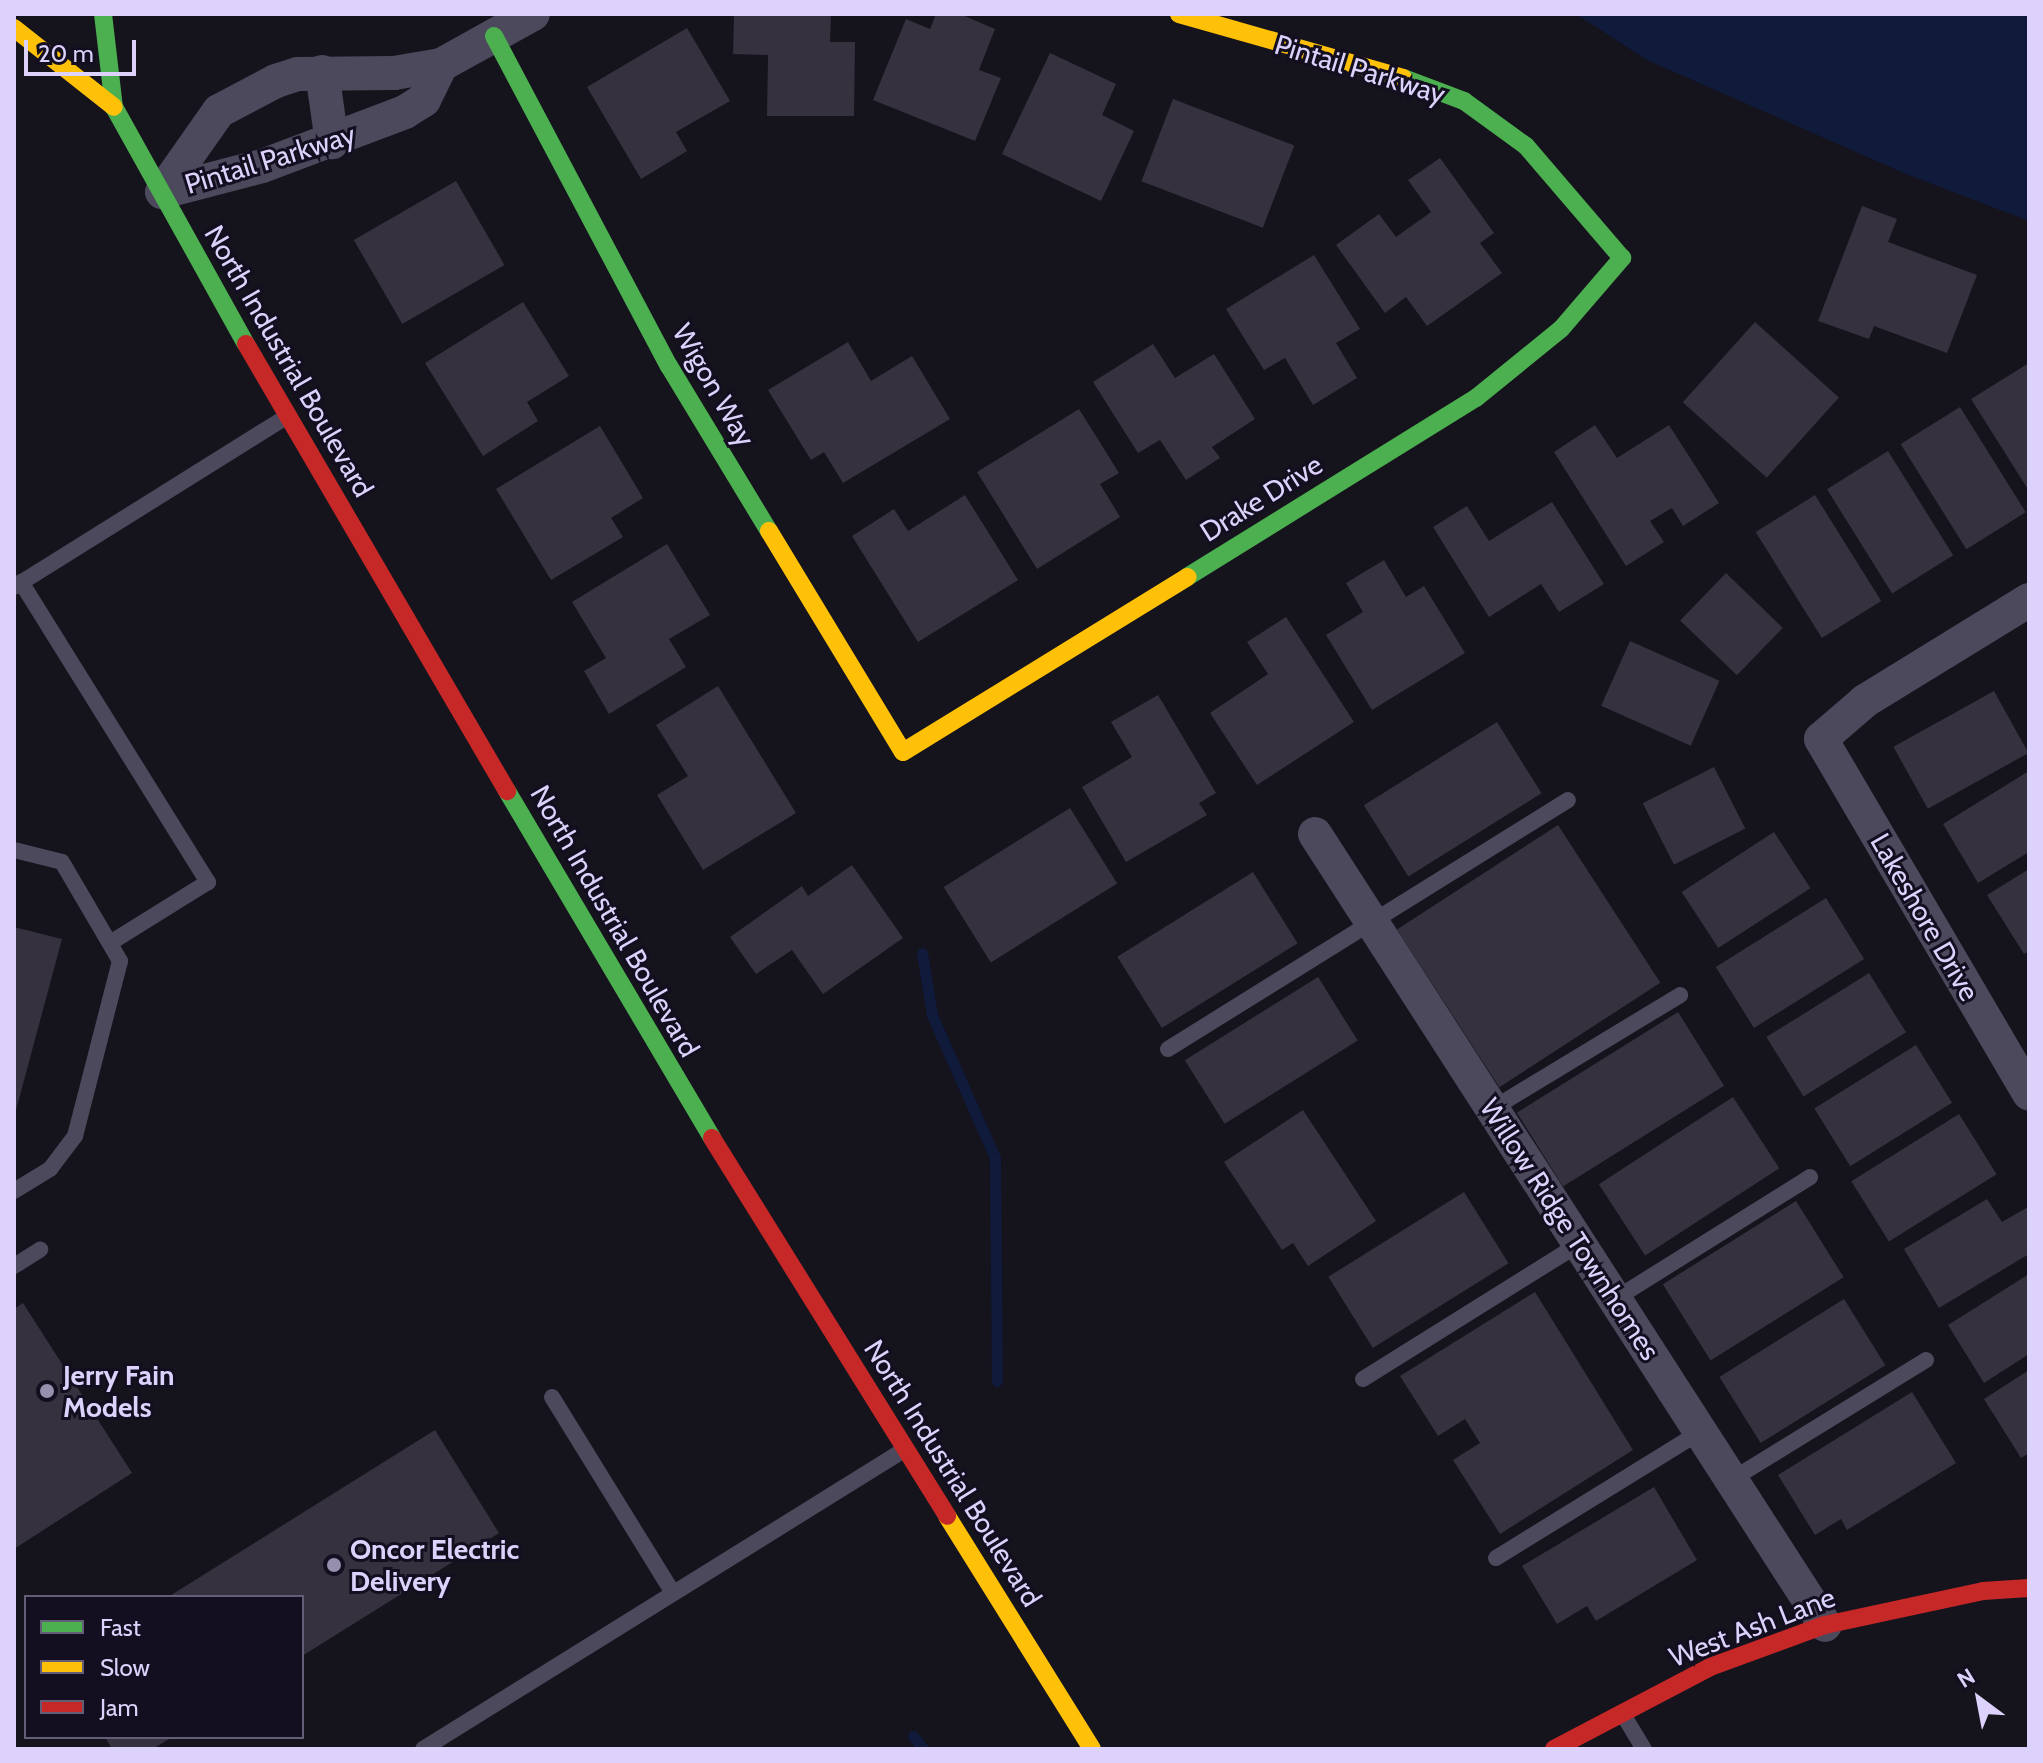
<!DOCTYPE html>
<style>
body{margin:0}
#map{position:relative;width:2043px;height:1763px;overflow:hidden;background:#15131c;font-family:Cabin,sans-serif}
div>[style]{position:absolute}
.water>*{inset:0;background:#101a3b}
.stream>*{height:11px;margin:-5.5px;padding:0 5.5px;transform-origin:5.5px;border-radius:5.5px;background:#101a3b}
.building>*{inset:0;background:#35313e;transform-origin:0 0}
.lane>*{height:16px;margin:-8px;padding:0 8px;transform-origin:8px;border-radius:8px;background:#4c495d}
.street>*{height:34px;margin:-17px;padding:0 17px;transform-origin:17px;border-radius:17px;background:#4c495d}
.fast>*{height:18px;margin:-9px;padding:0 9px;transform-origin:9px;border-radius:9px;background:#4caf50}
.slow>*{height:18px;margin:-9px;padding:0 9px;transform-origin:9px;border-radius:9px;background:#ffc107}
.jam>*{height:18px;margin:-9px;padding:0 9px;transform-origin:9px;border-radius:9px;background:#c62828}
.dots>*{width:22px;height:22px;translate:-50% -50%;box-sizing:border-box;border:4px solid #140f20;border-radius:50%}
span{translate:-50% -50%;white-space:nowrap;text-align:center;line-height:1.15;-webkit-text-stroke:6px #140f20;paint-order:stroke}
.street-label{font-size:28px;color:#dcd2fb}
.poi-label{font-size:28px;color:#dcd2fb;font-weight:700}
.left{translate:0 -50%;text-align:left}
.frame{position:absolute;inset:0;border:16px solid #dcd2fb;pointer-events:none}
.legend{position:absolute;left:24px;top:1595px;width:280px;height:144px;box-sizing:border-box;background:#140f20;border:2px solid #645d78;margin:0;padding:10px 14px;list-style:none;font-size:24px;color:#dcd2fb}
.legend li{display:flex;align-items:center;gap:16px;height:40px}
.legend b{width:40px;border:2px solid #645d78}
.north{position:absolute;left:1939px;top:1659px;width:80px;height:80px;-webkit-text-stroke:6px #140f20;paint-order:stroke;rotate:328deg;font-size:22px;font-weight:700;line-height:32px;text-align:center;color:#dcd2fb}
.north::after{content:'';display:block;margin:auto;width:28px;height:36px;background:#dcd2fb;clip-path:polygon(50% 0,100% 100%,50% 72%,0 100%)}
.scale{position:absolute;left:24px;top:40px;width:112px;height:36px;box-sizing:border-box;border:4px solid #dcd2fb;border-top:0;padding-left:10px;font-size:24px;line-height:28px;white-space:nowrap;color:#dcd2fb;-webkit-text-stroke:6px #140f20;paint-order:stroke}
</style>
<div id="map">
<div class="water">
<div style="clip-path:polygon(1576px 14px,2029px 14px,2029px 221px,1906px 174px,1647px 60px)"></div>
</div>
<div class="stream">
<div style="left:922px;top:953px;width:63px;rotate:80.8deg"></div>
<div style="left:932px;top:1015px;width:156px;rotate:66.2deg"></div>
<div style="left:995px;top:1158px;width:223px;rotate:89.5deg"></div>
<div style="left:913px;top:1736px;width:16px;rotate:52deg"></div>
</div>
<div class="building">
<div style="clip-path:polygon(734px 14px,831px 14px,830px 42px,855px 42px,854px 116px,767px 116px,768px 55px,733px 54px)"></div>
<div style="clip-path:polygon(936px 14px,960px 14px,995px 29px,979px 70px,1001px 78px,975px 141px,873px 100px,906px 19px,930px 29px)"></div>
<div style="clip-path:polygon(687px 28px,730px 101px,676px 132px,687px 151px,641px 179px,587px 87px)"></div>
<div style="clip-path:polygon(1050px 53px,1116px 84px,1102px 115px,1134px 131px,1101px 201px,1002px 154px)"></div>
<div style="left:1173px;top:99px;width:130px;height:88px;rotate:21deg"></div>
<div style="clip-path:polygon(1440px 158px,1494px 233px,1480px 243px,1502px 273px,1427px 326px,1406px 297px,1385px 313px,1336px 245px,1379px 214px,1396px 237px,1431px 212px,1408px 180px)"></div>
<div style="left:456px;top:181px;width:97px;height:118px;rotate:60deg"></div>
<div style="clip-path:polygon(1862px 206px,1897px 219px,1888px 242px,1977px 275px,1947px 353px,1874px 326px,1869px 339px,1818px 321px)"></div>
<div style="clip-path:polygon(1314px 255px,1360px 329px,1336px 343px,1357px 378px,1313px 405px,1285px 358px,1264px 370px,1226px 309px)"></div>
<div style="clip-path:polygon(523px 302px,569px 376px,527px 402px,538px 421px,483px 456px,425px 363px)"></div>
<div style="left:1755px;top:322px;width:113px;height:108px;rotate:42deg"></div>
<div style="clip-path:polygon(848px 342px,871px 381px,912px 356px,950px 419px,843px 483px,824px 452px,811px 460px,768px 390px)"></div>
<div style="clip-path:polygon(1153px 344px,1175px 378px,1214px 354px,1255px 419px,1212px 447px,1220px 458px,1186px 480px,1160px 440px,1138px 453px,1093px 382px)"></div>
<div style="clip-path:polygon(2029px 363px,2029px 491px,1971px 399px)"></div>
<div style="left:1960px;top:407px;width:124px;height:70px;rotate:58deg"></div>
<div style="clip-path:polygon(1079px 409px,1119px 473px,1100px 484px,1120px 517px,1037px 569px,977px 472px)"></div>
<div style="clip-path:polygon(1595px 425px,1617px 458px,1669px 425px,1719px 503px,1683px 526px,1672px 508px,1650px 521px,1664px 542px,1626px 566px,1554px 452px)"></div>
<div style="clip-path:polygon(600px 426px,643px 498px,611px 518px,623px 537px,551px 580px,496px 489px)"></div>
<div style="left:1888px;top:451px;width:123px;height:72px;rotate:58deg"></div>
<div style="clip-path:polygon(965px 495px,1018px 580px,918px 642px,852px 536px,894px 509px,908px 531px)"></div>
<div style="left:1815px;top:495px;width:125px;height:70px;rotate:58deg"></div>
<div style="clip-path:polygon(1552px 502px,1604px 584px,1559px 612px,1541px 584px,1489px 617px,1433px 527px,1467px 506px,1489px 541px)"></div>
<div style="clip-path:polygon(667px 544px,710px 615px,669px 639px,686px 667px,609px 714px,584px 671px,606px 658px,572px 602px)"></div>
<div style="clip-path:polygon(1384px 560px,1406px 597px,1424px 586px,1465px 653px,1372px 710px,1326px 635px,1363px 612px,1346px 583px)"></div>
<div style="left:1726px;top:573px;width:79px;height:66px;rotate:44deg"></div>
<div style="clip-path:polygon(1286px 617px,1354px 722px,1257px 785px,1210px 713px,1268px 674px,1247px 642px)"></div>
<div style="left:1630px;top:641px;width:98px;height:71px;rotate:24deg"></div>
<div style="clip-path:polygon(718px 686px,796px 813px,703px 870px,657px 795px,688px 776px,656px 725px)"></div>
<div style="left:1994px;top:691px;width:71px;height:115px;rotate:61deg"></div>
<div style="clip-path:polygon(1158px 695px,1216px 793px,1199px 803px,1207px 815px,1126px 862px,1082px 787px,1132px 757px,1111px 722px)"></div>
<div style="left:1497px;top:722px;width:84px;height:157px;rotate:58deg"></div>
<div style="left:1714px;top:767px;width:69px;height:80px;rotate:63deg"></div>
<div style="clip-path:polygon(2029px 771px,2029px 852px,1978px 883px,1943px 824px)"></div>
<div style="left:1070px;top:808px;width:89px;height:149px;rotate:58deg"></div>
<div style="left:1558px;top:825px;width:188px;height:192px;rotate:57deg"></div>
<div style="left:1774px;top:832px;width:67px;height:110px;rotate:57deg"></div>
<div style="clip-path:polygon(852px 865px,903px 938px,823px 994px,792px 950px,756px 974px,730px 937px,802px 886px,808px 896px)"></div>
<div style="clip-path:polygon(2029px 869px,2029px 951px,2024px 954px,1987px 895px)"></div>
<div style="left:1253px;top:872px;width:84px;height:160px;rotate:58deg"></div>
<div style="left:1826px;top:898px;width:72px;height:130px;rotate:58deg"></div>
<div style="clip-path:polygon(14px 927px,62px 939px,15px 1114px,14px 1114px)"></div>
<div style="left:1869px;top:973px;width:70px;height:121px;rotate:58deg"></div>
<div style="left:1318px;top:977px;width:75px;height:157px;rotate:58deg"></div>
<div style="left:1678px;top:1012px;width:87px;height:190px;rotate:58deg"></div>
<div style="left:1916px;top:1045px;width:68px;height:120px;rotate:58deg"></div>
<div style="left:1733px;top:1097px;width:85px;height:160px;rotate:57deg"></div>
<div style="clip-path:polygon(1303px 1110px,1376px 1221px,1308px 1266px,1293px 1243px,1282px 1250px,1224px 1162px)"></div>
<div style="left:1959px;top:1114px;width:71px;height:127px;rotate:58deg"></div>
<div style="left:1464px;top:1192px;width:84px;height:160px;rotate:58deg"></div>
<div style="clip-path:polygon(1987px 1199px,2002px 1222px,2028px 1207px,2029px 1254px,1939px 1308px,1904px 1249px)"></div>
<div style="left:1796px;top:1201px;width:90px;height:157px;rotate:58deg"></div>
<div style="clip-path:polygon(2029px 1274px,2029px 1354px,1984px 1383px,1948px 1325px)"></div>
<div style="clip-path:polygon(1535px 1292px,1633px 1450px,1500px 1534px,1453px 1460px,1480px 1443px,1465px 1419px,1438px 1436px,1400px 1376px)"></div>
<div style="left:1844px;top:1299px;width:78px;height:147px;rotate:58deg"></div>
<div style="clip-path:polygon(23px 1303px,132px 1473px,14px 1549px,14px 1309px)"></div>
<div style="clip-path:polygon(2029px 1370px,2029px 1453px,2021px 1458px,1984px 1399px)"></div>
<div style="clip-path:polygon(1912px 1392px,1956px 1463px,1847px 1530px,1841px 1519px,1815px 1535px,1778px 1475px)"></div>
<div style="clip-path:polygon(435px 1430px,499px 1533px,302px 1656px,302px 1597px,168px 1597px)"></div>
<div style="clip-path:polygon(1654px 1487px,1697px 1560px,1596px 1621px,1587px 1606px,1557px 1624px,1522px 1566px)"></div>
<div style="clip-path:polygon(105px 1737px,172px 1737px,153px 1749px,112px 1749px)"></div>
</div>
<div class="lane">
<div style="left:21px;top:582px;width:354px;rotate:58.1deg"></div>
<div style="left:208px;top:882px;width:115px;rotate:148.1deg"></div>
<div style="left:14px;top:587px;width:319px;rotate:-32deg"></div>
<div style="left:14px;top:850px;width:49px;rotate:14deg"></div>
<div style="left:62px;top:862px;width:115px;rotate:59.6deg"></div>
<div style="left:120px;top:961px;width:181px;rotate:104.4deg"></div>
<div style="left:75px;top:1136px;width:41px;rotate:127.1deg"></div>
<div style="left:50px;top:1169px;width:42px;rotate:148.6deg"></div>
<div style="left:1168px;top:1049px;width:471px;rotate:-31.9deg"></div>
<div style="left:1492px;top:1109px;width:220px;rotate:-31.2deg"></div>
<div style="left:14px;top:1266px;width:31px;rotate:-32deg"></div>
<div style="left:1615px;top:1299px;width:230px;rotate:-32deg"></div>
<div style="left:1363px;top:1379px;width:255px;rotate:-32deg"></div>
<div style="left:552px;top:1397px;width:230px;rotate:58.3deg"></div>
<div style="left:1731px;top:1480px;width:229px;rotate:-31.6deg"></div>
<div style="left:1496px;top:1558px;width:240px;rotate:-31.7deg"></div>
<div style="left:1624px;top:1716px;width:39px;rotate:59deg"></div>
<div style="left:423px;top:1749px;width:566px;rotate:-31.87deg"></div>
</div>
<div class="street">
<div style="left:441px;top:65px;width:39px;rotate:116deg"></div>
<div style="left:424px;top:100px;width:22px;rotate:148deg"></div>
<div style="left:405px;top:112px;width:153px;rotate:159.3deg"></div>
<div style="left:262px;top:166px;width:103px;rotate:165.4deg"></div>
<div style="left:162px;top:192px;width:99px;rotate:-54.9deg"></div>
<div style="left:219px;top:111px;width:64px;rotate:-27.8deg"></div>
<div style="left:276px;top:81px;width:23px;rotate:-18deg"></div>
<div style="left:298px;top:74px;width:96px;rotate:-0.6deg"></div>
<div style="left:394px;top:73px;width:48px;rotate:-9.7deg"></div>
<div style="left:441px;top:65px;width:105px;rotate:-29deg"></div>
<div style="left:322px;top:72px;width:71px;rotate:81.9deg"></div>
<div style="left:2029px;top:600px;width:193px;rotate:148.4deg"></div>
<div style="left:1865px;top:701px;width:58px;rotate:139.2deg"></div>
<div style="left:1821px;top:739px;width:411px;rotate:59.6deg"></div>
<div style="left:1315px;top:834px;width:941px;rotate:57.19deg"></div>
</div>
<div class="fast">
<div style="left:103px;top:14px;width:94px;rotate:83.3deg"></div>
<div style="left:114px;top:107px;width:271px;rotate:60.9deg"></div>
<div style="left:494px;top:36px;width:374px;rotate:62.1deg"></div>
<div style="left:669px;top:366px;width:193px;rotate:58.8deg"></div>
<div style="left:1187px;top:577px;width:340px;rotate:-31.8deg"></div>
<div style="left:1476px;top:398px;width:109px;rotate:-39.1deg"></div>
<div style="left:1561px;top:329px;width:94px;rotate:-49.3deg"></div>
<div style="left:1622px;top:258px;width:148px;rotate:-130.6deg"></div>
<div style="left:1526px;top:146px;width:77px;rotate:-144deg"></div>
<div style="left:1464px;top:101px;width:65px;rotate:-159.3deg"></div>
<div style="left:507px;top:791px;width:403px;rotate:59.4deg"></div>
</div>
<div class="slow">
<div style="left:1179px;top:14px;width:233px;rotate:15.9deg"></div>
<div style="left:14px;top:28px;width:127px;rotate:38.3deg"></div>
<div style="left:769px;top:531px;width:258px;rotate:58.8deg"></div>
<div style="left:903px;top:752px;width:334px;rotate:-31.6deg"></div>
<div style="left:947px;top:1516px;width:274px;rotate:58.1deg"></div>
</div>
<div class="jam">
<div style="left:246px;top:344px;width:518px;rotate:59.72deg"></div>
<div style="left:712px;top:1138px;width:445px;rotate:58.1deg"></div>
<div style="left:1554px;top:1749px;width:176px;rotate:-27.7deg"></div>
<div style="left:1710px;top:1667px;width:122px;rotate:-20.1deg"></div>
<div style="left:1825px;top:1625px;width:162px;rotate:-12.1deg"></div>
<div style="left:1983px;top:1591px;width:46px;rotate:-3.7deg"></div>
</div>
<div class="dots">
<div style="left:47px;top:1391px;background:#968fad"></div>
<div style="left:334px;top:1565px;background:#968fad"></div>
</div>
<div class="street-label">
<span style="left:1360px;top:69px;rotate:17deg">Pintail Parkway</span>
<span style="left:270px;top:159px;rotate:-17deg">Pintail Parkway</span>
<span style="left:289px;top:361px;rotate:60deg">North Industrial Boulevard</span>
<span style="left:714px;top:385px;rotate:60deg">Wigon Way</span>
<span style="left:1261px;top:498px;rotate:-32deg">Drake Drive</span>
<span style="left:1925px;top:917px;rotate:60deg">Lakeshore Drive</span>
<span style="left:615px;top:921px;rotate:60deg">North Industrial Boulevard</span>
<span style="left:1570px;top:1229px;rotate:57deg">Willow Ridge Townhomes</span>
<span style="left:953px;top:1473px;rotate:58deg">North Industrial Boulevard</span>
<span style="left:1752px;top:1627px;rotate:-21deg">West Ash Lane</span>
</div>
<div class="poi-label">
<span class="left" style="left:63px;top:1391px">Jerry Fain<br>Models</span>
<span class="left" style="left:350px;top:1565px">Oncor Electric<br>Delivery</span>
</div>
<div class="frame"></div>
<ul class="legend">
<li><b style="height:10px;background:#4caf50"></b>Fast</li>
<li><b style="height:10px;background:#ffc107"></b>Slow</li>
<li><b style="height:10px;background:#c62828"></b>Jam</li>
</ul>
<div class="north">N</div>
<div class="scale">20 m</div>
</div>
